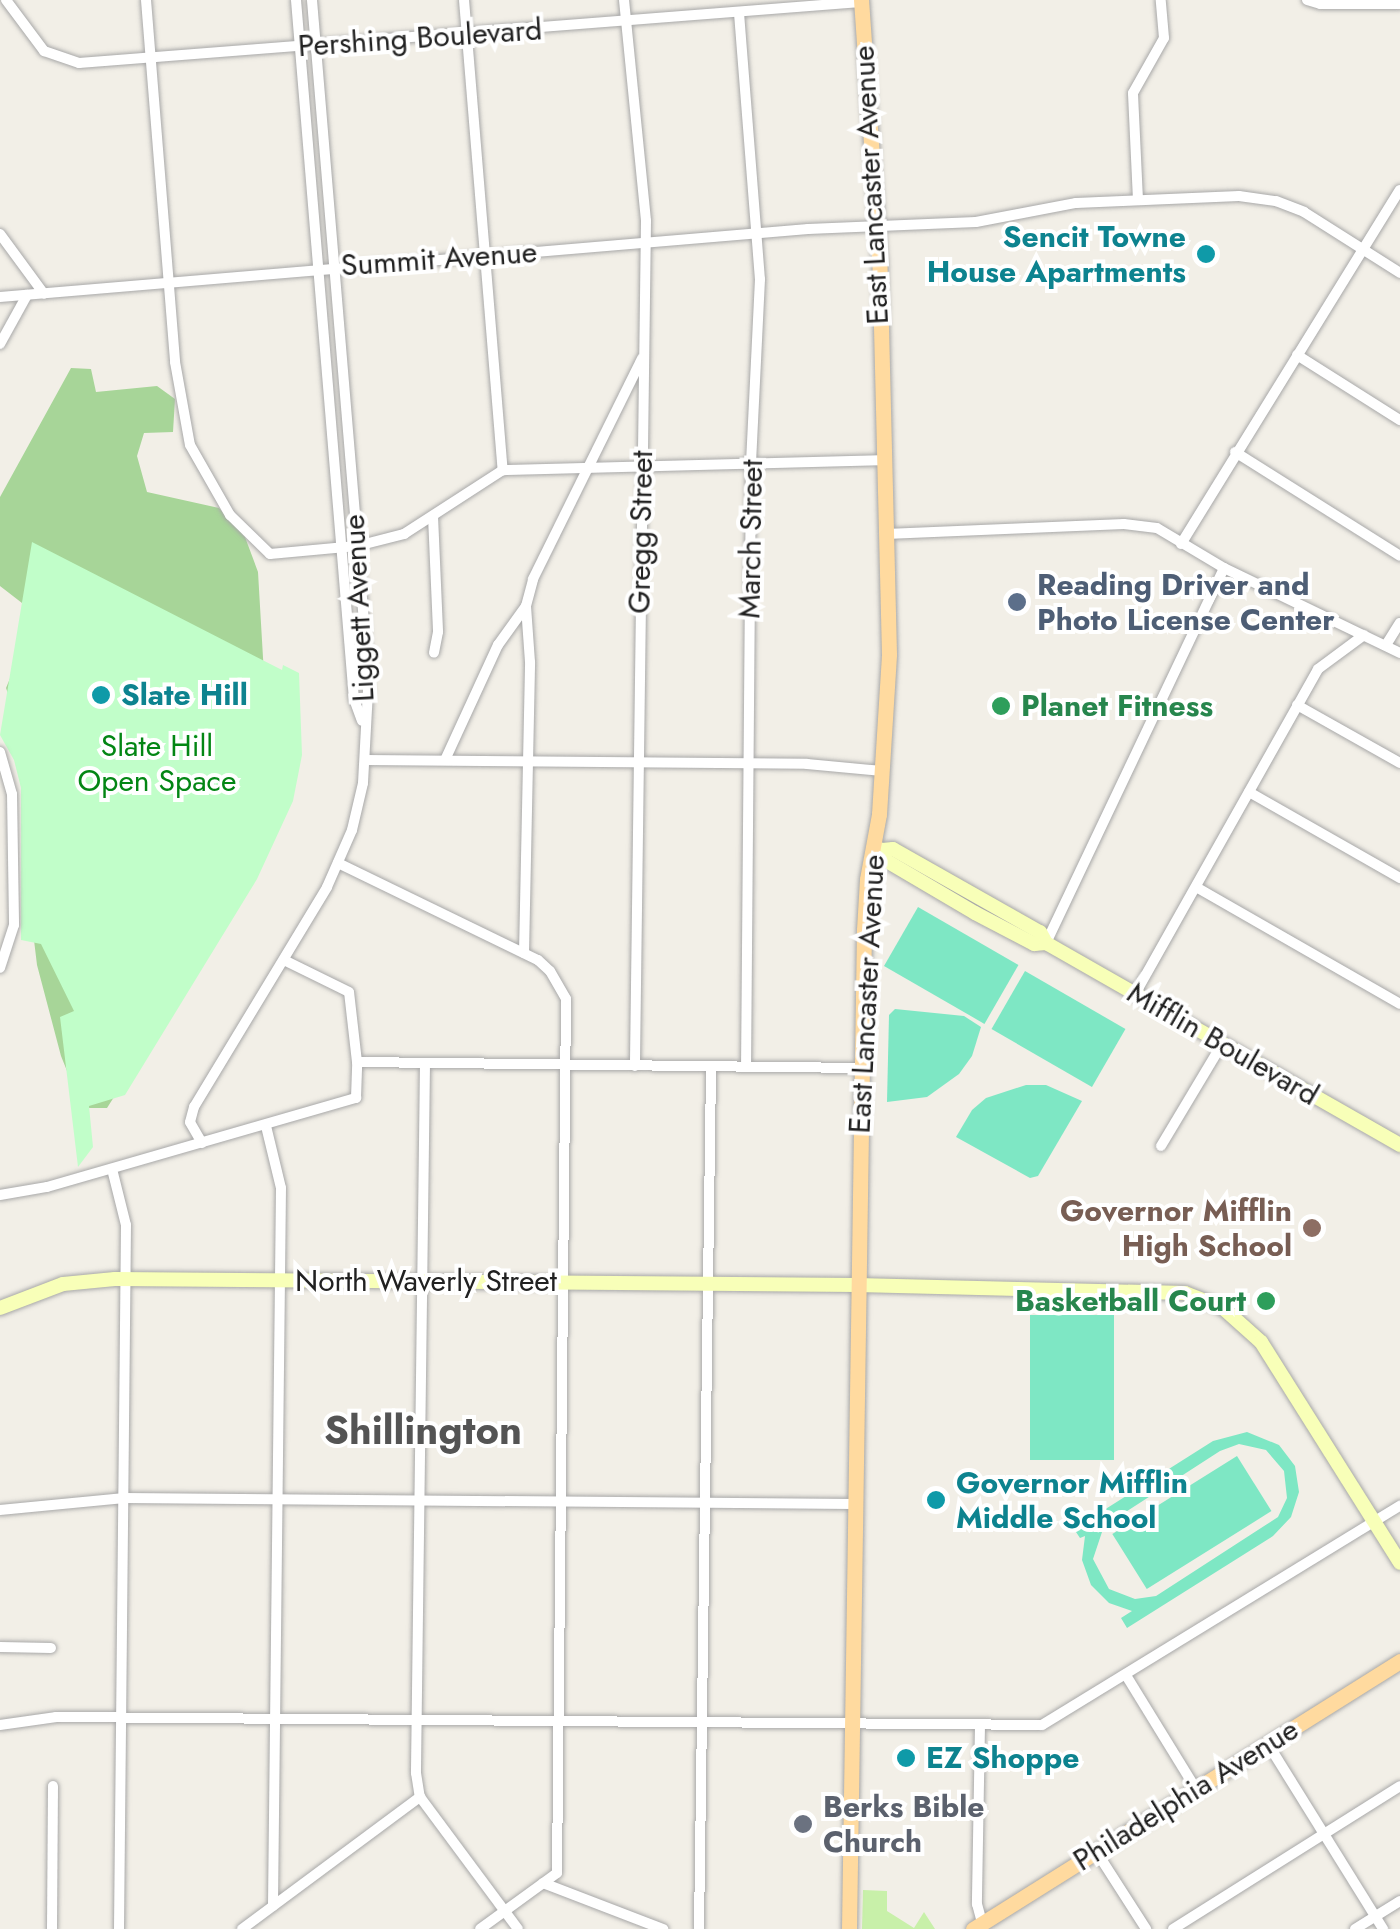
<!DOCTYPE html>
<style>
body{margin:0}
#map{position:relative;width:1400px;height:1929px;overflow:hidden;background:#f2efe7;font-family:Jost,sans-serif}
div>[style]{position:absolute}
.grass>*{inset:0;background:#c8f0a9}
.forest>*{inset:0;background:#a7d598}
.park>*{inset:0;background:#c1fec9}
.pitch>*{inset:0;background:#7ee7c4;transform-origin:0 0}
.roads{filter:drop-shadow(0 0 2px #a8a8a8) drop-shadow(0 0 2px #a8a8a8)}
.street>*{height:10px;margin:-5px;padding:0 5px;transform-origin:5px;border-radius:5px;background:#fff}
.secondary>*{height:14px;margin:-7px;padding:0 7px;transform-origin:7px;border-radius:7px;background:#f8ffb8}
.primary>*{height:15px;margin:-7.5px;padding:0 7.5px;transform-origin:7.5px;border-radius:7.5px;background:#ffda9f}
.dots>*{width:28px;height:28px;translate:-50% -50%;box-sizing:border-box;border:5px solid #fff;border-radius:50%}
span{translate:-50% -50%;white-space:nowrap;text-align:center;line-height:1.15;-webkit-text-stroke:8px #fff;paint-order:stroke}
.street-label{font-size:30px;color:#212121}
.culture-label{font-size:30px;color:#0d838f;font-weight:700}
.right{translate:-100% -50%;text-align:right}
.left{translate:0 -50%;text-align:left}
.service-label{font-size:30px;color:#4e5e75;font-weight:700}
.leisure-label{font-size:30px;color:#27864d;font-weight:700}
.park-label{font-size:30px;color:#038614}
.education-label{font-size:30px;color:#785e54;font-weight:700}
.worship-label{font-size:30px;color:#5b616d;font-weight:700}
.district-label{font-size:40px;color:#545454;font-weight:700}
</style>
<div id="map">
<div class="grass">
<div style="clip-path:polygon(863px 1890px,887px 1891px,887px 1911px,914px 1928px,924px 1912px,935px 1929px,862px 1929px)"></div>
</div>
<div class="forest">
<div style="clip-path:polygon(71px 368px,91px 369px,96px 392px,157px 386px,175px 399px,173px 432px,144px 433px,137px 456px,147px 492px,219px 508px,245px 537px,258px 572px,272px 811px,208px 949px,107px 1108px,82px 1108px,61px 1056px,37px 965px,30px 907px,24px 739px,6px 688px,24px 645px,22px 603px,0 586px,0 497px)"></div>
</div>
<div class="park">
<div style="clip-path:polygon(32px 542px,282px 670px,283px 665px,299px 673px,302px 755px,293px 801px,257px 879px,125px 1095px,89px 1106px,93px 1147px,78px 1167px,60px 1017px,74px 1011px,41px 944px,21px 940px,21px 788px,14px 760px,0 735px)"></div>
</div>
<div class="pitch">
<div style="left:918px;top:907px;width:116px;height:68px;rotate:30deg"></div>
<div style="left:1025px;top:971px;width:116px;height:67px;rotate:30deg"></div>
<div style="clip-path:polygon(895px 1009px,964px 1016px,981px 1027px,972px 1056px,959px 1074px,927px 1097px,887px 1102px,889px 1015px)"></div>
<div style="clip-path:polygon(1026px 1085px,1046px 1085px,1082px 1101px,1038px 1176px,1030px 1178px,956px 1137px,972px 1110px,986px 1098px)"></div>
<div style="left:1030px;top:1315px;width:84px;height:145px"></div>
<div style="clip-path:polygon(evenodd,1247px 1432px,1279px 1445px,1295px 1466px,1299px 1492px,1291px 1517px,1273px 1536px,1127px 1628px,1121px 1618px,1132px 1611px,1109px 1603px,1091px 1585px,1082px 1560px,1085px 1536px,1080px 1538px,1074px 1529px,1213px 1441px,1247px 1432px,1239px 1444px,1266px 1450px,1284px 1471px,1287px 1498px,1278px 1517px,1156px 1596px,1135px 1599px,1109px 1589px,1093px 1559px,1104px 1526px,1220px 1451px,1239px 1444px)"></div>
<div style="left:1237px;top:1456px;width:65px;height:147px;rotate:58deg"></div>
</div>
<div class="roads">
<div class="street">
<div style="left:6px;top:0;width:64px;rotate:53.3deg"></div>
<div style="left:44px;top:51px;width:37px;rotate:19deg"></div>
<div style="left:79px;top:63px;width:784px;rotate:-4.46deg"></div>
<div style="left:146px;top:0;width:363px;rotate:85.4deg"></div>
<div style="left:175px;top:362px;width:84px;rotate:79.8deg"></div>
<div style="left:190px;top:445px;width:81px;rotate:60.3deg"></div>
<div style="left:230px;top:515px;width:56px;rotate:44.3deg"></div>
<div style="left:270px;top:554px;width:87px;rotate:-5.3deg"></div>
<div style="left:357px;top:546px;width:49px;rotate:-14.3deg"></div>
<div style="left:404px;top:534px;width:118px;rotate:-32.9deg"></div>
<div style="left:503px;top:470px;width:381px;rotate:-1.5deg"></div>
<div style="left:296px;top:0;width:701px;rotate:85.26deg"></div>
<div style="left:354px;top:699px;width:23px;rotate:70deg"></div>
<div style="left:464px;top:0;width:472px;rotate:85.3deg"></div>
<div style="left:624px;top:0;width:222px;rotate:84.3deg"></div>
<div style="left:646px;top:221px;width:845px;rotate:90.75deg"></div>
<div style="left:1307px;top:0;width:14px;rotate:17deg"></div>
<div style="left:1320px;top:4px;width:80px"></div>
<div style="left:739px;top:13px;width:267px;rotate:85.5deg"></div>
<div style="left:760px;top:279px;width:183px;rotate:92.8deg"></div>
<div style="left:751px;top:462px;width:604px;rotate:90.47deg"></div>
<div style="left:1138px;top:200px;width:107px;rotate:-92.7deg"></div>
<div style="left:1133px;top:93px;width:63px;rotate:-60.6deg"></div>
<div style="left:1164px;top:38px;width:38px;rotate:-95deg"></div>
<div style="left:0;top:234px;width:74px;rotate:53.7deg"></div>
<div style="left:0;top:297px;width:811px;rotate:-4.81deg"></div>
<div style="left:808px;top:229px;width:168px;rotate:-2.4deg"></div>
<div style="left:976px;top:222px;width:102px;rotate:-10.8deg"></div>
<div style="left:1076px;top:203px;width:163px;rotate:-2.5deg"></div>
<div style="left:1239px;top:196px;width:37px;rotate:8deg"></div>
<div style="left:1276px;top:201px;width:30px;rotate:21deg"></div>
<div style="left:1304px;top:212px;width:114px;rotate:32.4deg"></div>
<div style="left:0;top:344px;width:56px;rotate:-61.1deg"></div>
<div style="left:1297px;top:355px;width:122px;rotate:32.3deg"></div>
<div style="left:1235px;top:452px;width:195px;rotate:32.2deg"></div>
<div style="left:433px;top:516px;width:116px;rotate:87.5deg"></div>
<div style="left:438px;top:632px;width:21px;rotate:101deg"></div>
<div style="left:886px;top:534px;width:238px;rotate:-2.4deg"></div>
<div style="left:1124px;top:524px;width:33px;rotate:7deg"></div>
<div style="left:1157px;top:528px;width:78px;rotate:30.8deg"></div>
<div style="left:1224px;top:568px;width:195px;rotate:25.8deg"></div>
<div style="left:1181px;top:544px;width:416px;rotate:-58.3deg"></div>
<div style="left:1386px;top:645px;width:26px;rotate:-58deg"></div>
<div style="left:1297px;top:705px;width:118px;rotate:29.4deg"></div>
<div style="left:0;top:752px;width:44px;rotate:74.1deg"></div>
<div style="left:12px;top:794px;width:131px;rotate:89.1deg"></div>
<div style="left:14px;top:925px;width:45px;rotate:108deg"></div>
<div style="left:365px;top:760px;width:442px;rotate:0.5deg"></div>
<div style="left:807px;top:764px;width:75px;rotate:5.3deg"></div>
<div style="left:445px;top:760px;width:127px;rotate:-65.3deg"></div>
<div style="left:498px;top:645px;width:48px;rotate:-54.3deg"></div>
<div style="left:526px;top:606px;width:28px;rotate:-75deg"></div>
<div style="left:533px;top:579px;width:246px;rotate:-63.7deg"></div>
<div style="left:1249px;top:792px;width:174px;rotate:29.7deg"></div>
<div style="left:338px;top:863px;width:222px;rotate:25.9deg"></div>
<div style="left:538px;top:960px;width:16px;rotate:43deg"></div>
<div style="left:550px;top:971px;width:32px;rotate:60deg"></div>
<div style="left:566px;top:999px;width:874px;rotate:90.59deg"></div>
<div style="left:557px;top:1873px;width:95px;rotate:144deg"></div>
<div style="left:1196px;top:887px;width:235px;rotate:29.8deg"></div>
<div style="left:1046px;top:943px;width:415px;rotate:-64.6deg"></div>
<div style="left:524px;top:953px;width:291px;rotate:-88.8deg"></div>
<div style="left:530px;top:662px;width:56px;rotate:-94.1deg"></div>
<div style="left:1135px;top:994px;width:373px;rotate:-60.6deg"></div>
<div style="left:1318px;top:669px;width:57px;rotate:-36.5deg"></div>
<div style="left:357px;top:1062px;width:504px;rotate:0.68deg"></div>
<div style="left:425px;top:1063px;width:710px;rotate:90.73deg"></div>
<div style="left:416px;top:1773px;width:24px;rotate:81deg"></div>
<div style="left:420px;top:1797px;width:164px;rotate:53.4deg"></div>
<div style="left:266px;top:1126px;width:64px;rotate:76.4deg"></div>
<div style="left:281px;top:1188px;width:718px;rotate:90.64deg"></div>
<div style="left:202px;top:1143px;width:24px;rotate:-120deg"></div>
<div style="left:190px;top:1122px;width:16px;rotate:-75deg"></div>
<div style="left:194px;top:1107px;width:257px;rotate:-58.8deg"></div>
<div style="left:327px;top:887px;width:62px;rotate:-66.3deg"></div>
<div style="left:352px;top:830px;width:48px;rotate:-76.8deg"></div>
<div style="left:363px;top:783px;width:92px;rotate:-86.9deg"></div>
<div style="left:368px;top:691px;width:57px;rotate:-93deg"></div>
<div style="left:365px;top:634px;width:636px;rotate:-94.78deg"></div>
<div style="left:1161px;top:1146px;width:119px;rotate:-59.1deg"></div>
<div style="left:112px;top:1169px;width:58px;rotate:76deg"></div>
<div style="left:126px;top:1225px;width:704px;rotate:90.57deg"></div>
<div style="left:0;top:1195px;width:48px;rotate:-9.7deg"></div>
<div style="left:47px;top:1187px;width:322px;rotate:-16.1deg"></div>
<div style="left:356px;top:1098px;width:36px;rotate:-88deg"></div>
<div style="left:357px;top:1062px;width:70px;rotate:-96.5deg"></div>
<div style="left:349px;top:992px;width:72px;rotate:-153.8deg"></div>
<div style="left:0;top:1510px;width:125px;rotate:-5.5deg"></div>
<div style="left:124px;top:1498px;width:730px;rotate:0.47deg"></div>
<div style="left:0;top:1647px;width:51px;rotate:1.1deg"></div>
<div style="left:1127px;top:1677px;width:132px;rotate:58.4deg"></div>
<div style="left:0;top:1725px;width:57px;rotate:-8.1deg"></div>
<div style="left:56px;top:1717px;width:986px;rotate:0.46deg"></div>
<div style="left:1042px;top:1725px;width:420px;rotate:-31.5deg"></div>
<div style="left:980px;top:1725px;width:179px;rotate:91deg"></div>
<div style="left:977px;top:1904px;width:20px;rotate:75deg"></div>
<div style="left:1268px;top:1744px;width:218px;rotate:58.1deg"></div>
<div style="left:1096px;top:1851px;width:93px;rotate:57.3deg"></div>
<div style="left:543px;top:1883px;width:129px;rotate:21deg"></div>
<div style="left:52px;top:1929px;width:143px;rotate:-89.6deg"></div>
<div style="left:242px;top:1929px;width:222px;rotate:-36.6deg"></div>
<div style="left:699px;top:1929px;width:863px;rotate:-89.2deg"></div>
<div style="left:1173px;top:1929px;width:268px;rotate:-32.2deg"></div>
<div style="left:1355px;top:1929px;width:53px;rotate:-31.9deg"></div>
</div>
<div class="secondary">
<div style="left:877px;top:847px;width:15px;rotate:58deg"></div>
<div style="left:885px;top:860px;width:104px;rotate:30.5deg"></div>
<div style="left:975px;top:913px;width:67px;rotate:27.7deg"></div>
<div style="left:1034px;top:944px;width:12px;rotate:-5deg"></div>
<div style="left:882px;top:850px;width:11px;rotate:-5deg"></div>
<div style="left:893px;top:849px;width:169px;rotate:29.5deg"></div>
<div style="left:1040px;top:932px;width:13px;rotate:61deg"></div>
<div style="left:1046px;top:943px;width:408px;rotate:29.7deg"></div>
<div style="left:0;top:1308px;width:67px;rotate:-20.9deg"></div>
<div style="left:63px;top:1284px;width:52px;rotate:-5.5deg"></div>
<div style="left:115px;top:1279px;width:742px;rotate:0.46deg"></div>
<div style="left:857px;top:1285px;width:328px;rotate:1.4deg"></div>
<div style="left:1185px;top:1293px;width:41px;rotate:21.5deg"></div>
<div style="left:1223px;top:1308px;width:51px;rotate:41.8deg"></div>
<div style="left:1261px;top:1342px;width:261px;rotate:57.8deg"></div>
</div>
<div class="primary">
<div style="left:849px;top:1929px;width:999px;rotate:-89.14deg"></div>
<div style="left:864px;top:930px;width:51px;rotate:-86.6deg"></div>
<div style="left:867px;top:879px;width:66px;rotate:-79.5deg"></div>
<div style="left:879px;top:814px;width:160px;rotate:-86.4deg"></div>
<div style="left:889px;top:654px;width:397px;rotate:-91.4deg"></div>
<div style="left:879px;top:257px;width:258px;rotate:-94deg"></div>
<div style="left:973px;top:1929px;width:504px;rotate:-32.11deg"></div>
</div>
</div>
<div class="dots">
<div style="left:1206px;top:254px;background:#0f9aa8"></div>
<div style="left:1017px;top:602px;background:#5c6f8a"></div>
<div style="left:101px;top:695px;background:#0f9aa8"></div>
<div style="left:1001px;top:706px;background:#2e9e5b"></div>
<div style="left:1312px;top:1228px;background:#8d6e63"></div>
<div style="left:1266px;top:1301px;background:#2e9e5b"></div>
<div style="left:936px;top:1500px;background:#0f9aa8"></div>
<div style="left:906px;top:1758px;background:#0f9aa8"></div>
<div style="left:803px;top:1824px;background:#6b7280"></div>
</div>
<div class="street-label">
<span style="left:420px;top:38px;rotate:-4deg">Pershing Boulevard</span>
<span style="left:871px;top:185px;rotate:-93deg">East Lancaster Avenue</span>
<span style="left:439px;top:259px;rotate:-4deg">Summit Avenue</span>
<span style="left:641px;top:532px;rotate:-89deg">Gregg Street</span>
<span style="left:751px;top:539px;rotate:-89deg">March Street</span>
<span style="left:359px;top:608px;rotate:-93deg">Liggett Avenue</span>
<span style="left:867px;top:994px;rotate:-87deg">East Lancaster Avenue</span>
<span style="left:1223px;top:1044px;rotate:30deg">Mifflin Boulevard</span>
<span style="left:426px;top:1281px">North Waverly Street</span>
<span style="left:1186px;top:1795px;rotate:-32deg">Philadelphia Avenue</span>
</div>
<div class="culture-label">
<span class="right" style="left:1186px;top:254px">Sencit Towne<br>House Apartments</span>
<span class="left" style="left:121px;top:695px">Slate Hill</span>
<span class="left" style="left:956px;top:1500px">Governor Mifflin<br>Middle School</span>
<span class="left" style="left:926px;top:1758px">EZ Shoppe</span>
</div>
<div class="service-label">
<span class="left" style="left:1037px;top:602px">Reading Driver and<br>Photo License Center</span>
</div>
<div class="leisure-label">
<span class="left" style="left:1021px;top:706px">Planet Fitness</span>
<span class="right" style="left:1246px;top:1301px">Basketball Court</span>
</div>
<div class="park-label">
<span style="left:157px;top:763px">Slate Hill<br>Open Space</span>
</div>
<div class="education-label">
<span class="right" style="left:1292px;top:1228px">Governor Mifflin<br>High School</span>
</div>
<div class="worship-label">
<span class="left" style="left:823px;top:1824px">Berks Bible<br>Church</span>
</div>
<div class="district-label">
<span style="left:423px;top:1430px">Shillington</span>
</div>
</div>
